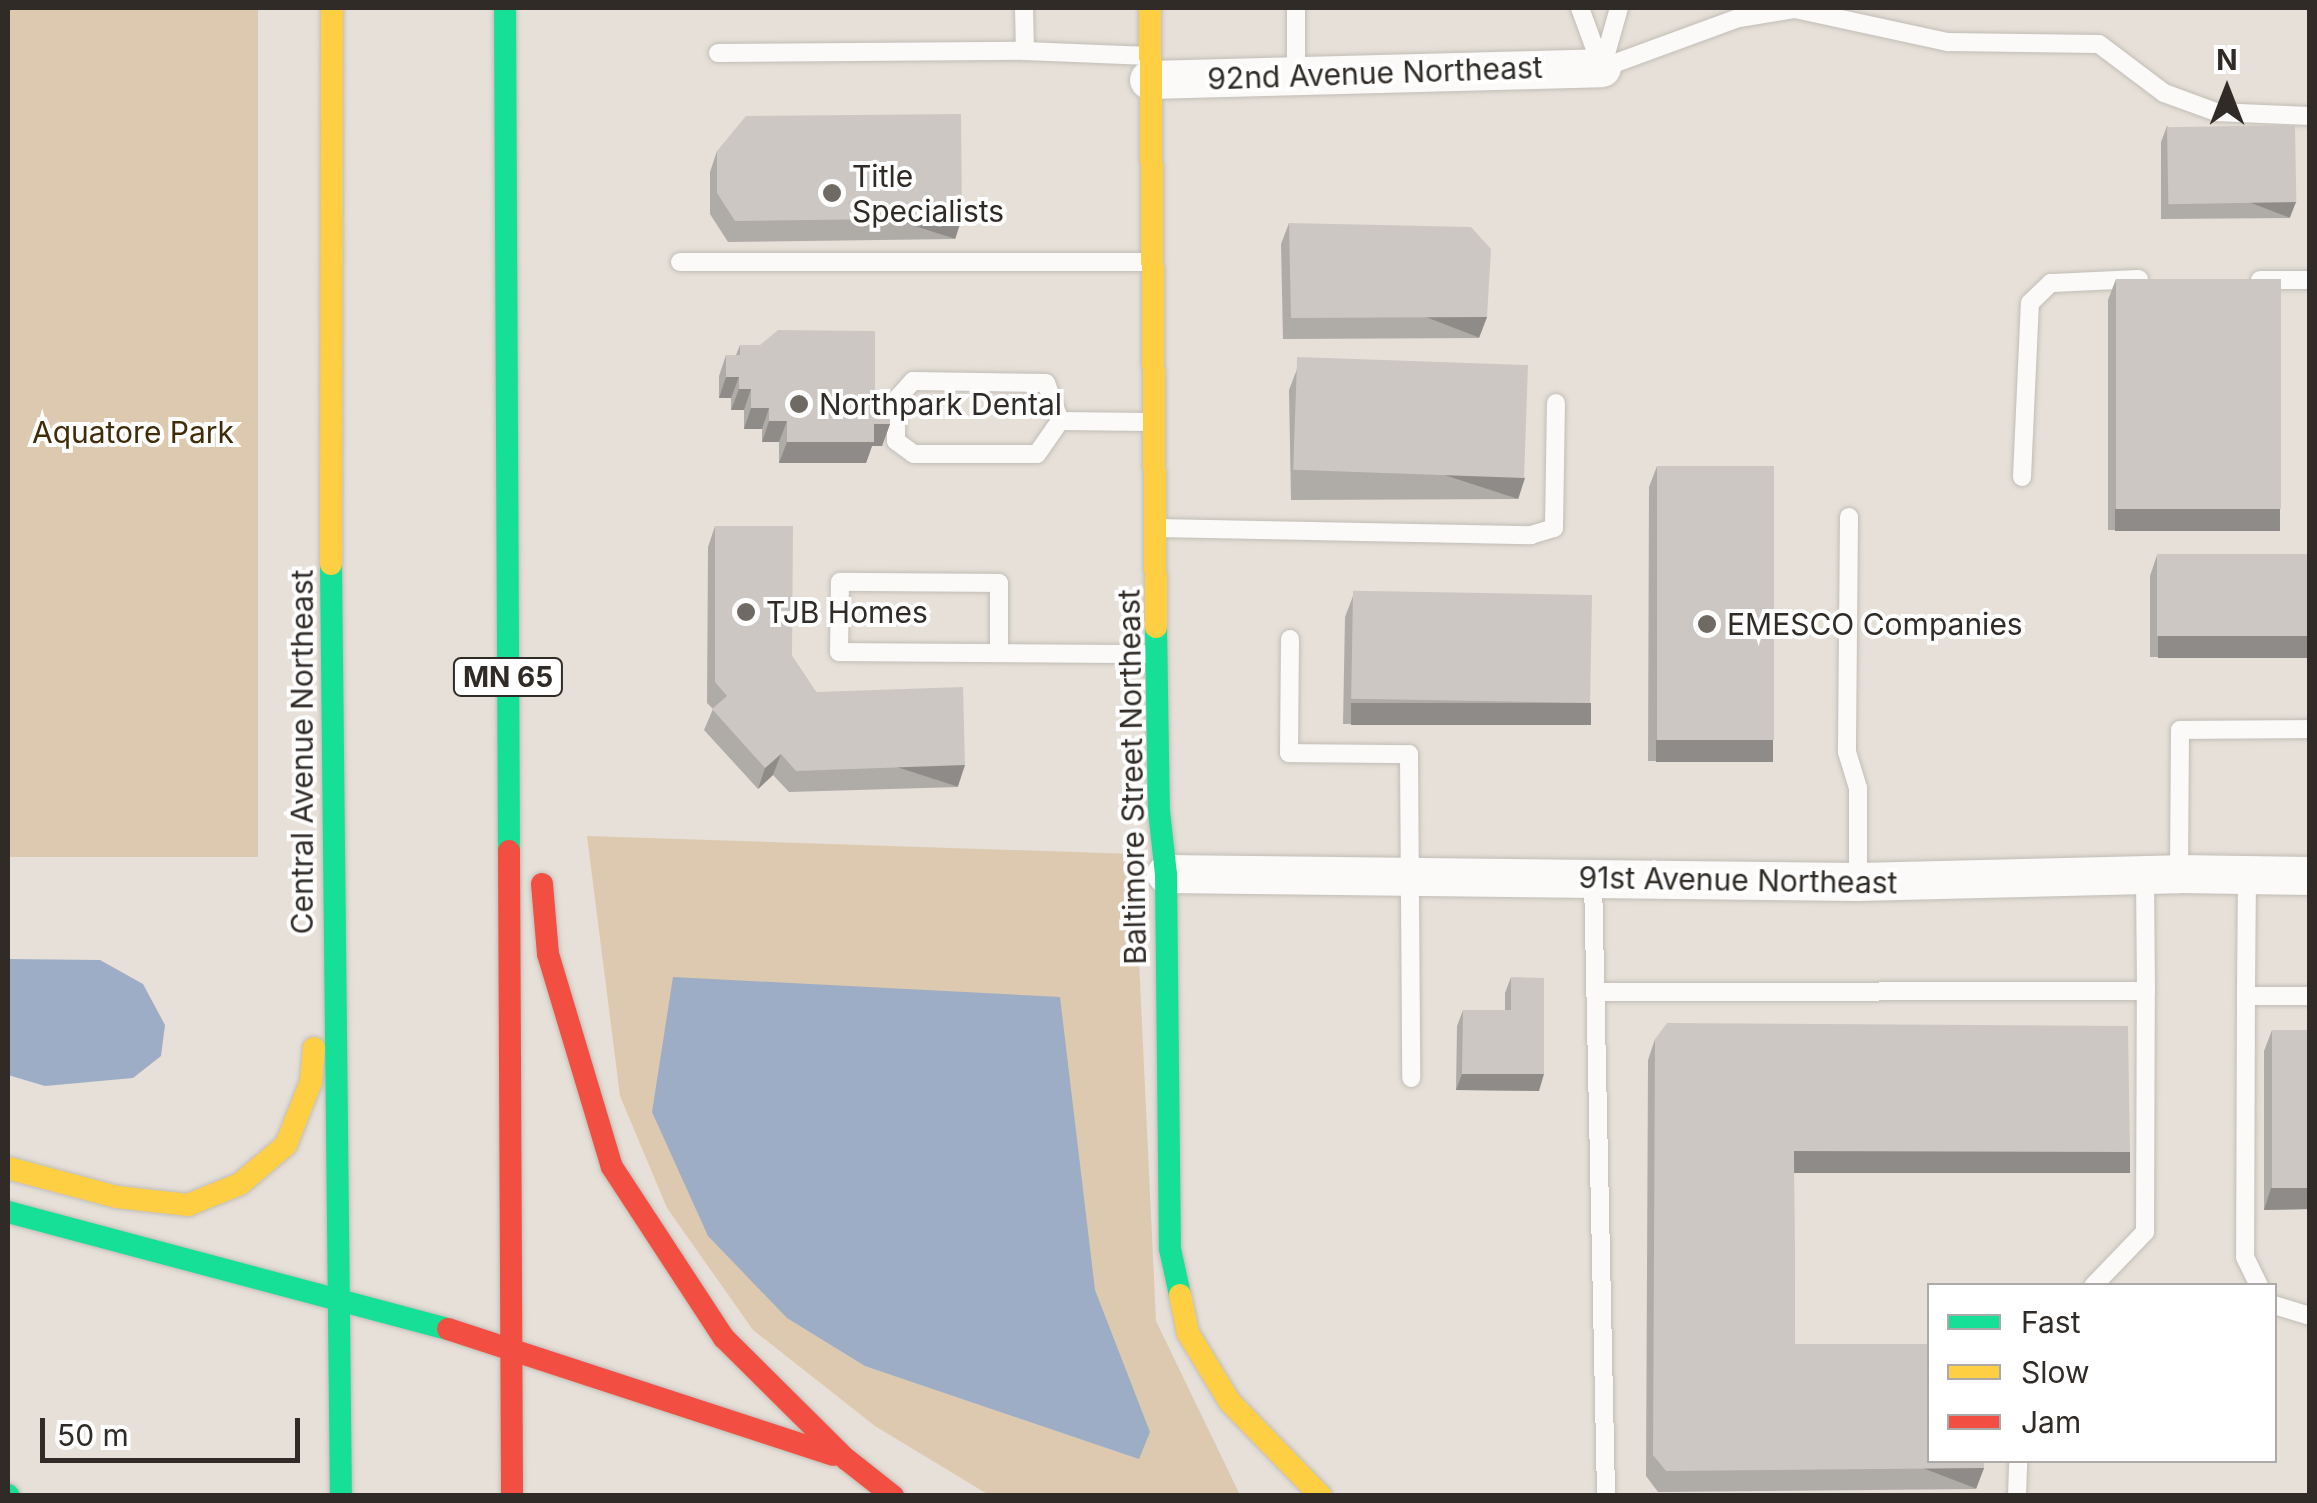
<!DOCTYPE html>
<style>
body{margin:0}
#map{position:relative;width:2317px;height:1503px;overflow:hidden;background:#e6e0d8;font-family:Inter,sans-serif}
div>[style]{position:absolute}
.green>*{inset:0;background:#ddc9af;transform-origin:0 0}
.water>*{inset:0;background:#9dadc6}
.roads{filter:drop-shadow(0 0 2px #c1bdb6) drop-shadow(0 0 2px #c1bdb6)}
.lane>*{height:18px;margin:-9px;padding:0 9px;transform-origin:9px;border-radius:9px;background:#fbfaf9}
.street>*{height:38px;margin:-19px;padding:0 19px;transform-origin:19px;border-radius:19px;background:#fbfaf9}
.fast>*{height:22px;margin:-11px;padding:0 11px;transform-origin:11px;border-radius:11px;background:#16e098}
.slow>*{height:22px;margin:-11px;padding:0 11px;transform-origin:11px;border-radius:11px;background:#ffcf43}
.jam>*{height:22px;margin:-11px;padding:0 11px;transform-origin:11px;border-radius:11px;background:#f24e42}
.wall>*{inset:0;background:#afaba7}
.shaded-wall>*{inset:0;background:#8f8b88;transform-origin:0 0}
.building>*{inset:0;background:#ccc7c2;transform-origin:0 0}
.dots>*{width:28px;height:28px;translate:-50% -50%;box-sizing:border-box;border:5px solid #fff;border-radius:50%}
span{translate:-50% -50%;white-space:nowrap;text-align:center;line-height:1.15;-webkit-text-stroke:8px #fff;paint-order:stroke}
.shield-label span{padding:2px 8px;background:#fff;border:2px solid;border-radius:8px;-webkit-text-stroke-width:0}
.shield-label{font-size:28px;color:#302b26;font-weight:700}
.street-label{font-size:30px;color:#302b26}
.poi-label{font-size:30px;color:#302b26}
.left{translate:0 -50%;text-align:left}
.park-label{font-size:30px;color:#412c09}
.frame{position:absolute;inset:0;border:10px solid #302b26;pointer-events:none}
.legend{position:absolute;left:1927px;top:1283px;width:350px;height:180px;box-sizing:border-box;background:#fff;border:2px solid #acaaa8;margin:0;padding:12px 18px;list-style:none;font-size:30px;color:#302b26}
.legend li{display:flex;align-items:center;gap:20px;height:50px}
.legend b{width:50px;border:2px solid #acaaa8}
.north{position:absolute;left:2177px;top:40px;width:100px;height:100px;-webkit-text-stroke:8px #fff;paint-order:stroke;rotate:0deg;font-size:28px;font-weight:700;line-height:40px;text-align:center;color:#302b26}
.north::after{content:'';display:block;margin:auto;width:35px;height:45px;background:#302b26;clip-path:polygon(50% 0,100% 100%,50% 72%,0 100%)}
.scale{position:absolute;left:40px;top:1418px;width:260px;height:45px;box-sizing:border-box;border:5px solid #302b26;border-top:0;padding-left:12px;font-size:30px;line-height:35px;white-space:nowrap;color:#302b26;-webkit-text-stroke:8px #fff;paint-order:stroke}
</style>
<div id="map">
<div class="green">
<div style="left:8px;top:8px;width:250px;height:849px"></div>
<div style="clip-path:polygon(587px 836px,1134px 854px,1156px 1321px,1240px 1495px,989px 1495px,875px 1426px,753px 1330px,667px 1208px,620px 1096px)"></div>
</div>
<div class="water">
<div style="clip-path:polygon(8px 959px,100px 960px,143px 984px,165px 1025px,161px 1056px,133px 1078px,45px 1086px,8px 1075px)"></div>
<div style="clip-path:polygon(673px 977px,1060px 997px,1095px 1290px,1150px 1432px,1139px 1459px,865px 1366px,787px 1318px,708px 1236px,652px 1112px)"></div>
</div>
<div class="roads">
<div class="lane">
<div style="left:1024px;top:8px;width:43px;rotate:88.7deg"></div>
<div style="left:1580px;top:8px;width:64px;rotate:69.9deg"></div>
<div style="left:718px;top:53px;width:307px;rotate:-0.4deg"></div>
<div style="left:1025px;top:51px;width:124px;rotate:2.3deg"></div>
<div style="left:1602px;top:68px;width:146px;rotate:-20.1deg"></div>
<div style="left:1739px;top:18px;width:57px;rotate:-9.1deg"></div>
<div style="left:1795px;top:9px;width:157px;rotate:12.2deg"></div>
<div style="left:1948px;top:42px;width:151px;rotate:0.8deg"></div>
<div style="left:2099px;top:44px;width:81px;rotate:37deg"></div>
<div style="left:2164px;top:93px;width:55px;rotate:20.1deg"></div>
<div style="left:2216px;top:112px;width:94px;rotate:2.4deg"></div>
<div style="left:1602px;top:68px;width:62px;rotate:-74.2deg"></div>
<div style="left:1296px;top:77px;width:69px;rotate:-90deg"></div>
<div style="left:680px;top:262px;width:467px"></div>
<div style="left:2260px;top:280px;width:50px"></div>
<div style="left:1060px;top:421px;width:40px;rotate:-110.2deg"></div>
<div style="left:1046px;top:383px;width:133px;rotate:-179.1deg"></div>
<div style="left:913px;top:381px;width:25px;rotate:132deg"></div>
<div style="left:896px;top:400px;width:41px;rotate:90deg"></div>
<div style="left:896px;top:441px;width:22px;rotate:36deg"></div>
<div style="left:914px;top:454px;width:123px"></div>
<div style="left:1037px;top:454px;width:40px;rotate:-55.1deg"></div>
<div style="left:1060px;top:421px;width:90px;rotate:0.6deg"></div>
<div style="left:2022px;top:477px;width:174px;rotate:-87.4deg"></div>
<div style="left:2030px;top:303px;width:29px;rotate:-44deg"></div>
<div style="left:2051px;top:283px;width:88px;rotate:-2.6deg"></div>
<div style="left:1849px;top:517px;width:235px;rotate:90.5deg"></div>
<div style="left:1847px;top:752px;width:38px;rotate:73deg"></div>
<div style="left:1858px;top:788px;width:94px;rotate:90deg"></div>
<div style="left:1157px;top:528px;width:374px;rotate:1.1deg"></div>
<div style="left:1531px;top:535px;width:24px;rotate:-17deg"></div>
<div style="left:1554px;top:528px;width:125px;rotate:-89.1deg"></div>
<div style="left:1290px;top:639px;width:114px;rotate:90.5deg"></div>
<div style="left:1289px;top:753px;width:120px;rotate:0.5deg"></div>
<div style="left:1409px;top:754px;width:324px;rotate:89.6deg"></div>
<div style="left:999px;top:652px;width:69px;rotate:-90deg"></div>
<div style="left:999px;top:583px;width:159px;rotate:-179.6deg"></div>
<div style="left:840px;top:582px;width:70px;rotate:90.8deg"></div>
<div style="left:839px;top:652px;width:311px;rotate:0.4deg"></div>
<div style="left:2179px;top:874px;width:144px;rotate:-89.6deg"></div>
<div style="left:2180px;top:730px;width:130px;rotate:-0.4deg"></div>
<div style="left:2247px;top:875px;width:121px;rotate:90.5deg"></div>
<div style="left:2246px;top:996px;width:64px"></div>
<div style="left:1593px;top:878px;width:618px;rotate:88.79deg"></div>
<div style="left:1597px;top:992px;width:549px;rotate:-0.1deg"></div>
<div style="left:2146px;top:991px;width:114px;rotate:-90.5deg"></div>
<div style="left:2246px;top:996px;width:261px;rotate:90.2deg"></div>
<div style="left:2245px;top:1257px;width:32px;rotate:64deg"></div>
<div style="left:2093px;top:1286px;width:75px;rotate:-46.1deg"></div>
<div style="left:2145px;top:1232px;width:241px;rotate:-89.8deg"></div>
<div style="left:2274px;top:1305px;width:38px;rotate:17deg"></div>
<div style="left:2017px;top:1496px;width:36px;rotate:-88deg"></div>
</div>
<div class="street">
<div style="left:1149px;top:80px;width:453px;rotate:-1.5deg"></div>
<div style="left:1166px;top:874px;width:692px;rotate:0.66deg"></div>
<div style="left:1858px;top:882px;width:321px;rotate:-1.4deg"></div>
<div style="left:2179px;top:874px;width:131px;rotate:0.9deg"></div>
</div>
<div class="fast">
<div style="left:505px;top:8px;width:843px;rotate:89.73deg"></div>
<div style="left:331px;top:564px;width:932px;rotate:89.39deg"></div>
<div style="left:1156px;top:627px;width:184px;rotate:89.1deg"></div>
<div style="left:1159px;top:811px;width:63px;rotate:83.7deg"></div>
<div style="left:1166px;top:874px;width:375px;rotate:89.4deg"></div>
<div style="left:1170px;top:1249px;width:47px;rotate:77.7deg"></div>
<div style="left:8px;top:1212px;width:455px;rotate:14.9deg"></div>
<div style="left:8px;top:1495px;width:1px;rotate:45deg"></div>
</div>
<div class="slow">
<div style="left:1150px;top:8px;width:619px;rotate:89.44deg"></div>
<div style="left:331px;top:564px;width:556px;rotate:-89.9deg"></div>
<div style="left:8px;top:1168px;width:113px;rotate:14.9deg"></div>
<div style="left:117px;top:1197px;width:71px;rotate:6.4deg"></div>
<div style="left:188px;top:1205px;width:56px;rotate:-22deg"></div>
<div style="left:240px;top:1184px;width:60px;rotate:-40.3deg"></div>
<div style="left:286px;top:1145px;width:68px;rotate:-68.4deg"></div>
<div style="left:311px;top:1082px;width:34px;rotate:-85deg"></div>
<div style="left:1180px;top:1295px;width:39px;rotate:78deg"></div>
<div style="left:1188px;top:1333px;width:81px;rotate:58.7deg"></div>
<div style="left:1230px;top:1402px;width:131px;rotate:45.9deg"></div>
</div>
<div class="jam">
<div style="left:509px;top:851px;width:645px;rotate:89.73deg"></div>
<div style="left:542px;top:884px;width:70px;rotate:85.1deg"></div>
<div style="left:548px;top:954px;width:222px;rotate:73.3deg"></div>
<div style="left:612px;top:1167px;width:204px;rotate:56.8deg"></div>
<div style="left:724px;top:1338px;width:172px;rotate:44.8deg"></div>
<div style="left:846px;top:1459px;width:60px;rotate:38.2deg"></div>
<div style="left:448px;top:1329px;width:405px;rotate:18.1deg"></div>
</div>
</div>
<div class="wall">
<div style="clip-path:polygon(2167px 126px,2290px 218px,2161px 219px,2161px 142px)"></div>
<div style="clip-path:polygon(717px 151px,955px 239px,728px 242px,710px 214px,710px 172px)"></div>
<div style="clip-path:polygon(1289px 223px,1487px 317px,1479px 338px,1283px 339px,1281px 244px)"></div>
<div style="clip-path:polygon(2116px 279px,2280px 509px,2273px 530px,2108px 530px,2108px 300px)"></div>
<div style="clip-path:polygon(740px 345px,875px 390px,890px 424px,882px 446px,872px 446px,866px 463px,779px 463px,779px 442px,762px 442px,762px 429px,744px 429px,744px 410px,731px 410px,731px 398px,719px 398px,719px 376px,726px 355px,736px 355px)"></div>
<div style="clip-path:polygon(1297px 369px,1518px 499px,1291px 500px,1289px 390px)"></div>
<div style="clip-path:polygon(1657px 466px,1773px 741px,1765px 762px,1648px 761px,1649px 487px)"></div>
<div style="clip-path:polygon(715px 526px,792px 656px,816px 692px,958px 787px,789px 792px,773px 775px,758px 789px,704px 730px,713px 709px,707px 703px,708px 547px)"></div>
<div style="clip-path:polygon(2310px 554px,2310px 657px,2150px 657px,2150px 576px,2157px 555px)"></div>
<div style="clip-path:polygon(1353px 596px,1591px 703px,1583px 724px,1343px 724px,1345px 617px)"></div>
<div style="clip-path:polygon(1511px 977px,1539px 1091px,1456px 1090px,1457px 1026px,1463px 1010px,1505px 1010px,1505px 993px)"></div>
<div style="clip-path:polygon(2272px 1030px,2310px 1209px,2264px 1210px,2264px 1051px)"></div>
<div style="clip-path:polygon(1655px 1039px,2130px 1152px,2123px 1173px,1794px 1172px,1795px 1344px,1984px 1468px,1976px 1489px,1658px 1492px,1646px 1476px,1648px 1060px)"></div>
</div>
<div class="shaded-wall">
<div style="left:2296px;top:202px;width:17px;height:129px;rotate:111deg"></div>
<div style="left:962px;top:218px;width:22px;height:227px;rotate:108deg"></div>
<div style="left:1487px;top:317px;width:22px;height:196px;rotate:111deg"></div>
<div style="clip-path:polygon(726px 377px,739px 377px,731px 398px,719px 398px)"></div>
<div style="clip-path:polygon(739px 389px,751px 389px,744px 410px,731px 410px)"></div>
<div style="clip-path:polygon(751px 408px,769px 408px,762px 429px,744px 429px)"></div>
<div style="clip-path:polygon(769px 421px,787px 421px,779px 442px,762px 442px)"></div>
<div style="clip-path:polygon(874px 424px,890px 424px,882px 446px,872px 446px,866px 463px,779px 463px,787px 442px)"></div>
<div style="left:1525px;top:478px;width:22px;height:227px;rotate:108deg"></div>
<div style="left:2115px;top:509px;width:165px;height:22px"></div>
<div style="left:2158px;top:636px;width:152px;height:22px"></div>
<div style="left:1351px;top:703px;width:240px;height:22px"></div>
<div style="left:1656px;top:740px;width:117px;height:22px"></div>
<div style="clip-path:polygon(781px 754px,773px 775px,758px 789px,765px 768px)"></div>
<div style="left:965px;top:765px;width:23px;height:169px;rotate:108deg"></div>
<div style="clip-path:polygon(1462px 1074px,1544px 1074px,1539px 1091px,1456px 1090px)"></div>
<div style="left:1794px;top:1151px;width:336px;height:22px"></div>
<div style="clip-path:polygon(2271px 1188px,2310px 1188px,2310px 1209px,2264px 1210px)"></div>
<div style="left:1984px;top:1468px;width:22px;height:318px;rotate:111deg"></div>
</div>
<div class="building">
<div style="clip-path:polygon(961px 114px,962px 218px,735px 221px,717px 193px,717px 151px,746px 116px)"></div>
<div style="left:2295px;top:125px;width:77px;height:128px;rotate:89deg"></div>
<div style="clip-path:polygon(1289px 223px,1471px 227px,1491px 249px,1487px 317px,1291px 318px)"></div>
<div style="left:2116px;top:279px;width:165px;height:230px"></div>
<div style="clip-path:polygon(778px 330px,875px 331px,875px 390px,890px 390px,890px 424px,874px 424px,874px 442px,787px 442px,787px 421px,769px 421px,769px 408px,751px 408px,751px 389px,739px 389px,739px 377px,726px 377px,726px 355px,740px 355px,740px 345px,760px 345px)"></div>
<div style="left:1528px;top:365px;width:113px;height:231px;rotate:92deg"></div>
<div style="left:1657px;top:466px;width:117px;height:274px"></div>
<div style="clip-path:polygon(715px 526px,793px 526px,792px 656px,816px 692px,963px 687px,965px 765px,796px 771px,781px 754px,765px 768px,712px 709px,727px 696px,715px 682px)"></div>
<div style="left:2310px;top:554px;width:82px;height:153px;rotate:90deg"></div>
<div style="left:1592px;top:595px;width:108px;height:239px;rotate:91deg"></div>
<div style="clip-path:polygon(1511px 977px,1544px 978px,1544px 1074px,1462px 1074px,1463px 1010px,1511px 1010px)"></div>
<div style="clip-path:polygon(1667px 1023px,2128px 1026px,2130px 1152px,1794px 1151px,1795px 1344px,1930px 1344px,1930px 1460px,1984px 1460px,1984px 1468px,1666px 1471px,1653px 1455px,1655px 1039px)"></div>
<div style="left:2272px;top:1030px;width:38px;height:158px"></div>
</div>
<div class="dots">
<div style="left:832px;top:193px;background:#706a64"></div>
<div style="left:799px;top:404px;background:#706a64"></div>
<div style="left:746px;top:612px;background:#706a64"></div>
<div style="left:1707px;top:624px;background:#706a64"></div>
</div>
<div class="shield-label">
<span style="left:508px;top:677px">MN 65</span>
</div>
<div class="street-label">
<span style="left:1375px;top:73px;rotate:-2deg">92nd Avenue Northeast</span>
<span style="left:302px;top:752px;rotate:-90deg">Central Avenue Northeast</span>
<span style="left:1132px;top:777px;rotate:-91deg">Baltimore Street Northeast</span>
<span style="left:1738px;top:880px;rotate:1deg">91st Avenue Northeast</span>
</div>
<div class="poi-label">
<span class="left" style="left:852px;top:193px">Title<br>Specialists</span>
<span class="left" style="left:819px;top:404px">Northpark Dental</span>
<span class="left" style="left:766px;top:612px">TJB Homes</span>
<span class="left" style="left:1727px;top:624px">EMESCO Companies</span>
</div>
<div class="park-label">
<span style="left:133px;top:432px">Aquatore Park</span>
</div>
<div class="frame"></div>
<ul class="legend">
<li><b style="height:12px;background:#16e098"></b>Fast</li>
<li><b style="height:12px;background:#ffcf43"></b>Slow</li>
<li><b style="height:12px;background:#f24e42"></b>Jam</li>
</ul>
<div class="north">N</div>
<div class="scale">50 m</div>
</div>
